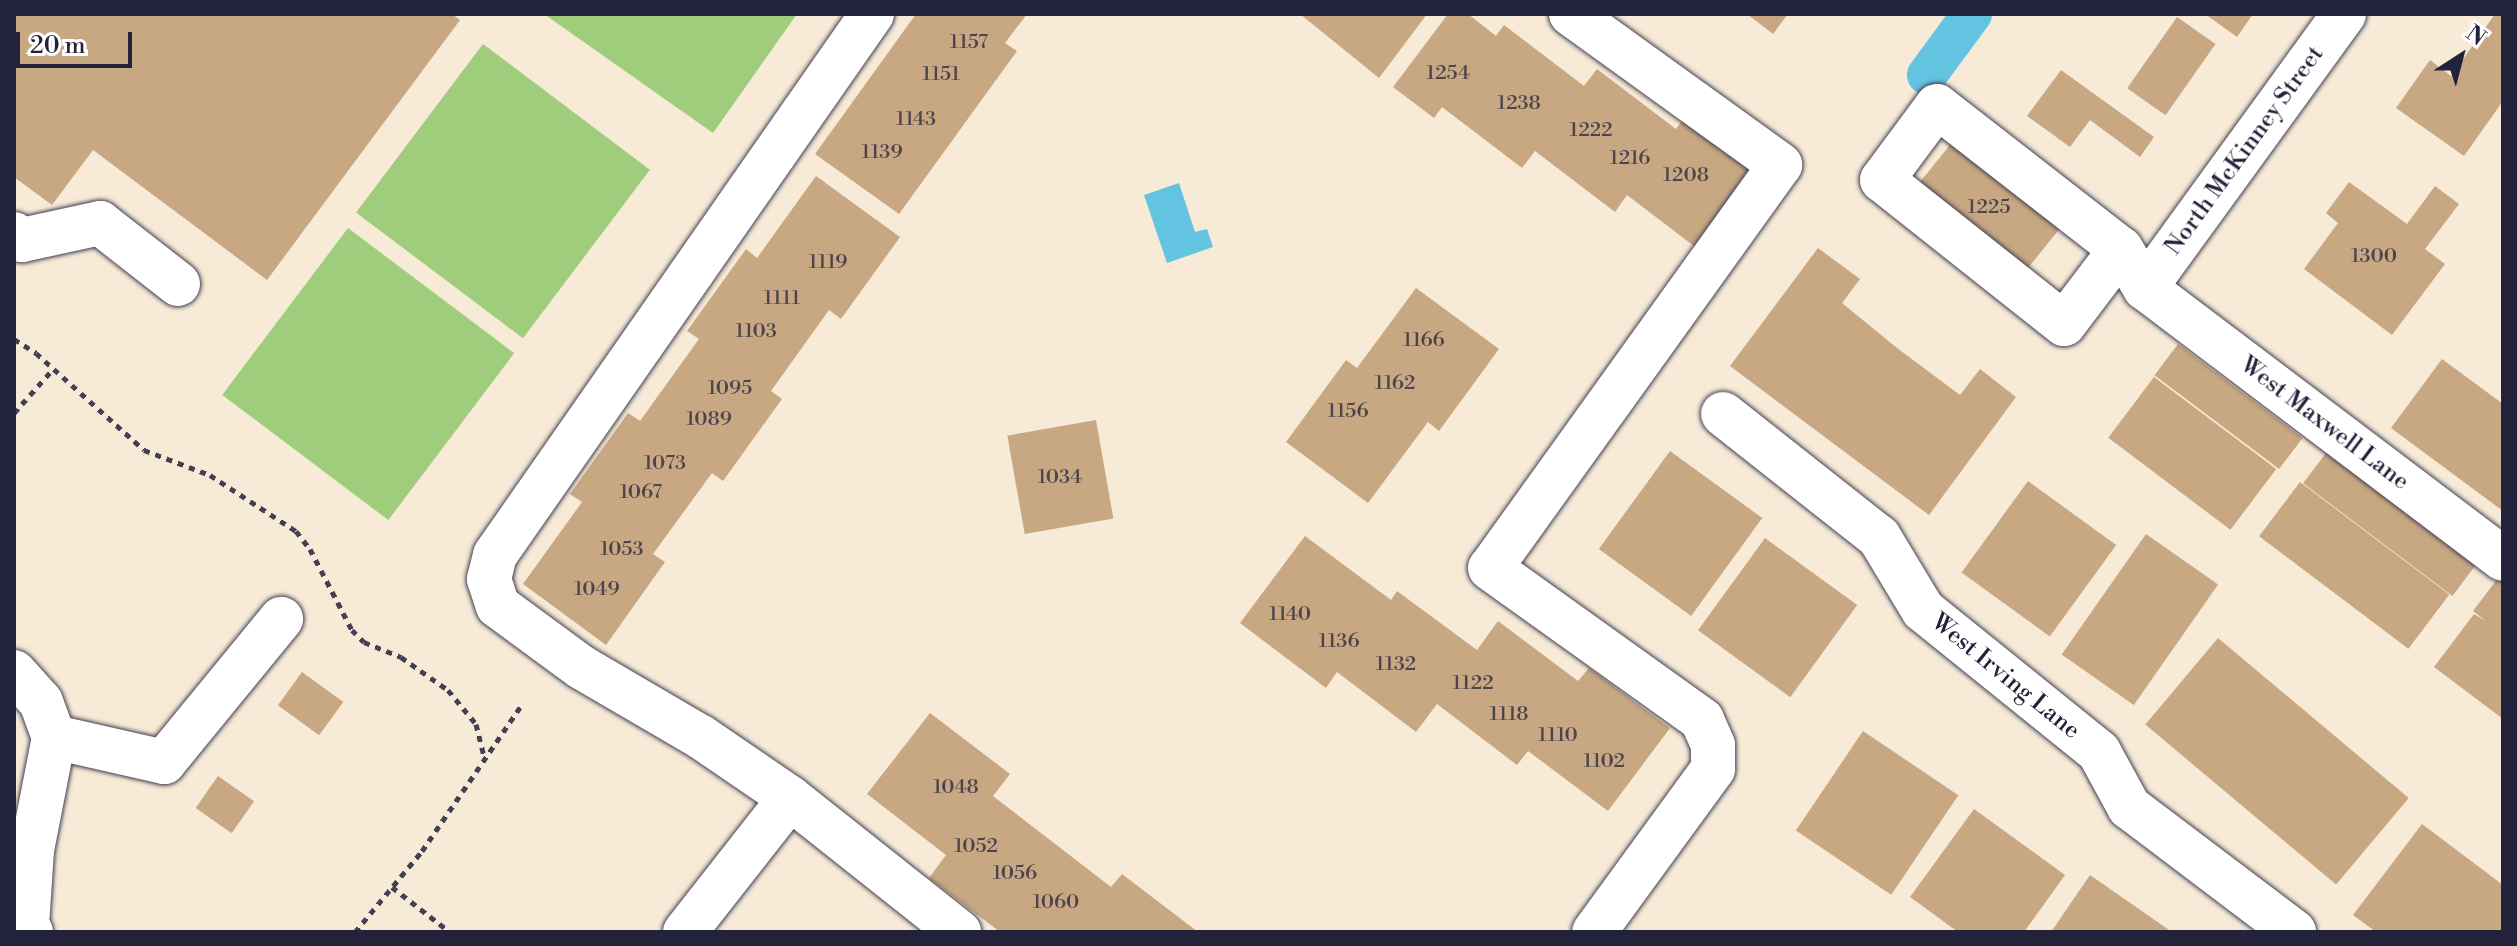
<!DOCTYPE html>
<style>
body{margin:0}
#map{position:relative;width:2517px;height:946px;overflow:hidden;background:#f7ead7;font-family:"Libre Bodoni",serif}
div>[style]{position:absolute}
.green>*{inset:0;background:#9fcd7b;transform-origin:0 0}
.water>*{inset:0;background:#63c4e1}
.canal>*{height:40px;margin:-20px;padding:0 20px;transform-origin:20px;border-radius:20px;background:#63c4e1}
.building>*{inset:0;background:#c8a783;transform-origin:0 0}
.path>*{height:5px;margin-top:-2.5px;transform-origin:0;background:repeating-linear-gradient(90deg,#424052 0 6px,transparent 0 12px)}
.roads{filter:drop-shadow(0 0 2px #424052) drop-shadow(0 0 2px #424052)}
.minor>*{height:44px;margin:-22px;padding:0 22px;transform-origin:22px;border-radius:22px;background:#fff}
span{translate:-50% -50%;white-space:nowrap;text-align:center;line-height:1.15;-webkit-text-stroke:8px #fff;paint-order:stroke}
.number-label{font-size:20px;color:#4c434d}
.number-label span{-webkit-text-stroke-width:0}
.street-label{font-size:24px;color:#22223b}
.frame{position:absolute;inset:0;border:16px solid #22223b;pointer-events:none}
.north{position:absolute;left:2421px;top:16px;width:80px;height:80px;-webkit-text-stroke:6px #fff;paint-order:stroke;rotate:36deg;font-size:22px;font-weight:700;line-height:32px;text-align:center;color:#22223b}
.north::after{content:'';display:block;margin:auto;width:28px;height:36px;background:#22223b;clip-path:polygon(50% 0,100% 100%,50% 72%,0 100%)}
.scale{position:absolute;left:16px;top:32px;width:116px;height:36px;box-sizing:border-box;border:4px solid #22223b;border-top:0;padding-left:10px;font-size:24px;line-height:28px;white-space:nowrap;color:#22223b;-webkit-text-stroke:6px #fff;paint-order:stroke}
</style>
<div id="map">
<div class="green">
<div style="clip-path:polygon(544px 14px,797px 14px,713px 133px)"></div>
<div style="left:483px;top:44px;width:209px;height:211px;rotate:37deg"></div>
<div style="left:348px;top:228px;width:208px;height:209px;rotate:37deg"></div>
</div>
<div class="water">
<div style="clip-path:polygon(1179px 183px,1195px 232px,1207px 229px,1213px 247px,1167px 263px,1144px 195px)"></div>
</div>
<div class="canal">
<div style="left:1927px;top:75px;width:76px;rotate:-53.6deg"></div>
</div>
<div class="building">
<div style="clip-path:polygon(14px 14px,452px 14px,460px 20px,267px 280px,93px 150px,52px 205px,14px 177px)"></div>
<div style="clip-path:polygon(916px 14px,1027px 14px,1005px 43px,1017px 51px,899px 214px,815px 154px)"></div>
<div style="clip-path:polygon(1300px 14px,1427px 14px,1379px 78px)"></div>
<div style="clip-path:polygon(1448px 14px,1468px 14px,1496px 36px,1504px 25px,1584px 86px,1597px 69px,1676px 129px,1689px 112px,1770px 173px,1707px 256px,1627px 195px,1615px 212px,1535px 151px,1522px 168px,1442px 107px,1434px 118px,1393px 87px)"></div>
<div style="clip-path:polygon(1747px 14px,1788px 14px,1773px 34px)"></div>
<div style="clip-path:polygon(2205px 14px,2253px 14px,2237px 37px)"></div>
<div style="clip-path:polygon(2495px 14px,2503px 14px,2503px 101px,2464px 156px,2396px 108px,2430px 60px,2451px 76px)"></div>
<div style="left:2177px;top:17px;width:47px;height:87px;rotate:35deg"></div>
<div style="clip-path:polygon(2061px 70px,2154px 137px,2140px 157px,2090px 120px,2070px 147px,2027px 116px)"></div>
<div style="left:1954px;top:140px;width:138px;height:63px;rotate:39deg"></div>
<div style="clip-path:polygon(816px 176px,900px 237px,841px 319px,829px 310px,771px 391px,782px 399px,723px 481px,712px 473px,653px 554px,665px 562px,606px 645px,523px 584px,582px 502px,570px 494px,628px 413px,640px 421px,699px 339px,687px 331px,746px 249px,757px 258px)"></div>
<div style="clip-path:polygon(2349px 182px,2407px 224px,2435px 186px,2459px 204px,2425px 249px,2445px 264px,2392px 335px,2304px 269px,2338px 223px,2326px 213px)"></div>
<div style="clip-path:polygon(1818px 248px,1860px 279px,1842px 303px,1897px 348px,1960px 395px,1980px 369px,2016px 397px,1929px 515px,1730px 366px)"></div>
<div style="clip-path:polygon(1416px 288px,1499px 349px,1439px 431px,1428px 422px,1368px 503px,1286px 442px,1346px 360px,1357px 368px)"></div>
<div style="left:2178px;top:344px;width:156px;height:39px;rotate:37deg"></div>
<div style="clip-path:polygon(2442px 359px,2503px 404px,2503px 511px,2391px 428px)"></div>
<div style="left:2154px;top:377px;width:153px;height:76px;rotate:37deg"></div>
<div style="left:1096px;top:420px;width:100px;height:90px;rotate:80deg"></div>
<div style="left:2329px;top:449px;width:187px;height:43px;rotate:37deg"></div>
<div style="left:1670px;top:451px;width:114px;height:121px;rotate:36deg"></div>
<div style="left:2028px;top:481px;width:109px;height:113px;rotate:36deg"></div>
<div style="left:2300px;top:482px;width:187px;height:68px;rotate:37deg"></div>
<div style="left:2146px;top:534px;width:88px;height:147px;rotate:35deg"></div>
<div style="clip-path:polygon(1305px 536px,1391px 600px,1397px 591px,1477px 650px,1498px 621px,1578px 681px,1589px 668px,1670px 728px,1608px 811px,1528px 751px,1517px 765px,1437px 704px,1416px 732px,1337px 672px,1326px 688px,1240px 623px)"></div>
<div style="left:1765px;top:538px;width:114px;height:114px;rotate:36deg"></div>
<div style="clip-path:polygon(2498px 578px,2503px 582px,2503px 719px,2434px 667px,2474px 614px,2486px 621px,2473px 611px)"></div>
<div style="left:2218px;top:638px;width:249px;height:113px;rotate:40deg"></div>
<div style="left:302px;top:672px;width:51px;height:41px;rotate:36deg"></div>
<div style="clip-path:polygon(930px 713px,1010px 774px,993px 796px,1111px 887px,1122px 874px,1198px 932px,1000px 932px,929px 878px,946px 855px,867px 794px)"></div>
<div style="left:1863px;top:731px;width:115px;height:120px;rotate:34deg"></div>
<div style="left:218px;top:776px;width:44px;height:39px;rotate:35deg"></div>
<div style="clip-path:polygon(1974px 809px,2065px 875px,2024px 932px,1958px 932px,1910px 897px)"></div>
<div style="clip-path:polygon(2422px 824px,2503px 885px,2503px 932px,2376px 932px,2353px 915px)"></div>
<div style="clip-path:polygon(2090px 875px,2172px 932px,2051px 932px)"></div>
</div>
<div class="path">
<div style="left:14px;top:339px;width:26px;rotate:32deg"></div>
<div style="left:36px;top:353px;width:145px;rotate:41.9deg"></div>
<div style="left:144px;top:450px;width:71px;rotate:20.7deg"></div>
<div style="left:210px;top:475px;width:103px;rotate:33.1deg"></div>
<div style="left:296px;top:531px;width:23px;rotate:52deg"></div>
<div style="left:310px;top:549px;width:91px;rotate:62.6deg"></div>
<div style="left:352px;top:630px;width:17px;rotate:45deg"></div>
<div style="left:364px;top:642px;width:40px;rotate:22deg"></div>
<div style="left:401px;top:657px;width:57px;rotate:35.1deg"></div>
<div style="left:448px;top:690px;width:44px;rotate:50.5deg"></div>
<div style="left:476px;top:724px;width:34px;rotate:76deg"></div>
<div style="left:14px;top:413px;width:59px;rotate:-48.4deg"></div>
<div style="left:392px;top:887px;width:73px;rotate:37.8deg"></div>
<div style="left:355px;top:932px;width:105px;rotate:-50.4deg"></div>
<div style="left:422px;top:851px;width:179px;rotate:-55.7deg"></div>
</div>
<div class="roads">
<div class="minor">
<div style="left:872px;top:14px;width:659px;rotate:124.87deg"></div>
<div style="left:495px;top:555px;width:25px;rotate:104deg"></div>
<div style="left:489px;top:579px;width:28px;rotate:72deg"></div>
<div style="left:498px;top:606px;width:103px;rotate:36.3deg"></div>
<div style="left:581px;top:667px;width:139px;rotate:30.3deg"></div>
<div style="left:701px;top:737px;width:108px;rotate:34.4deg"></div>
<div style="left:790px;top:798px;width:216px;rotate:38.4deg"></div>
<div style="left:1571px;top:14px;width:258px;rotate:35.8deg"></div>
<div style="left:1780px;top:165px;width:496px;rotate:125.7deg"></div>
<div style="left:1490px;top:568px;width:261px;rotate:35.6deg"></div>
<div style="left:1702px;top:720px;width:27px;rotate:66deg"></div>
<div style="left:1713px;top:745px;width:24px;rotate:90deg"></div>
<div style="left:1713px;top:769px;width:202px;rotate:126.1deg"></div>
<div style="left:14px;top:234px;width:10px;rotate:37deg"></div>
<div style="left:22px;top:240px;width:80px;rotate:-12.3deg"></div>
<div style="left:100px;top:223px;width:99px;rotate:38deg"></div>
<div style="left:2121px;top:249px;width:94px;rotate:127.2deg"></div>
<div style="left:2064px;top:324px;width:232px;rotate:-141.6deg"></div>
<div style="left:1882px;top:180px;width:92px;rotate:-53.4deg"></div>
<div style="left:1937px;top:106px;width:233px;rotate:37.9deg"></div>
<div style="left:2121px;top:249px;width:46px;rotate:58.4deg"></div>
<div style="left:2145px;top:288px;width:449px;rotate:37.1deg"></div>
<div style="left:2145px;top:288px;width:339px;rotate:-54deg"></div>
<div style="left:1723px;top:414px;width:199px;rotate:38.3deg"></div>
<div style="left:1879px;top:537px;width:85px;rotate:58.9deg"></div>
<div style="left:1923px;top:610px;width:226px;rotate:38.9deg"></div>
<div style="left:2099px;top:752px;width:63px;rotate:61.4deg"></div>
<div style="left:2129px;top:807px;width:207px;rotate:37.1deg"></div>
<div style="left:14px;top:672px;width:40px;rotate:48deg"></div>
<div style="left:41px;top:702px;width:37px;rotate:70deg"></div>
<div style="left:54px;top:737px;width:115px;rotate:101deg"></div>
<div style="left:32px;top:850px;width:75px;rotate:93.8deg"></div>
<div style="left:27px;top:925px;width:8px;rotate:60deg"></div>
<div style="left:54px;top:737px;width:113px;rotate:12.8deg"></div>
<div style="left:164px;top:762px;width:185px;rotate:-50.7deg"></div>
<div style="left:685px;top:932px;width:170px;rotate:-51.9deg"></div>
</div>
</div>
<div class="number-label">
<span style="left:969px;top:42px">1157</span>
<span style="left:1448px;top:73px">1254</span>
<span style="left:941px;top:74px">1151</span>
<span style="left:1519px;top:103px">1238</span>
<span style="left:916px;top:119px">1143</span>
<span style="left:1591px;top:130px">1222</span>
<span style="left:882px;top:152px">1139</span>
<span style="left:1630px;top:158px">1216</span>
<span style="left:1686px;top:175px">1208</span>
<span style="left:1989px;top:207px">1225</span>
<span style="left:2374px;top:256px">1300</span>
<span style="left:828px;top:262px">1119</span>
<span style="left:782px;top:298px">1111</span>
<span style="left:756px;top:331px">1103</span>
<span style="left:1424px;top:340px">1166</span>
<span style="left:1395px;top:383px">1162</span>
<span style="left:730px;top:388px">1095</span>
<span style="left:1348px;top:411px">1156</span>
<span style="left:709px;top:419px">1089</span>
<span style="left:665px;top:463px">1073</span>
<span style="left:1060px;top:477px">1034</span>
<span style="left:641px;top:492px">1067</span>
<span style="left:622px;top:549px">1053</span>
<span style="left:597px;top:589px">1049</span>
<span style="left:1290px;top:614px">1140</span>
<span style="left:1339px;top:641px">1136</span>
<span style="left:1396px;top:664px">1132</span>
<span style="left:1473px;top:683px">1122</span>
<span style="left:1509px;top:714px">1118</span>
<span style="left:1558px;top:735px">1110</span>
<span style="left:1604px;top:761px">1102</span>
<span style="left:956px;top:787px">1048</span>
<span style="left:976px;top:846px">1052</span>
<span style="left:1015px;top:873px">1056</span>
<span style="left:1056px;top:902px">1060</span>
</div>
<div class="street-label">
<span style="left:2245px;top:151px;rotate:-54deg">North McKinney Street</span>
<span style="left:2324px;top:424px;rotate:37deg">West Maxwell Lane</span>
<span style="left:2005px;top:677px;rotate:39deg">West Irving Lane</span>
</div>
<div class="frame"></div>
<div class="north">N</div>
<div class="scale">20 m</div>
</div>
